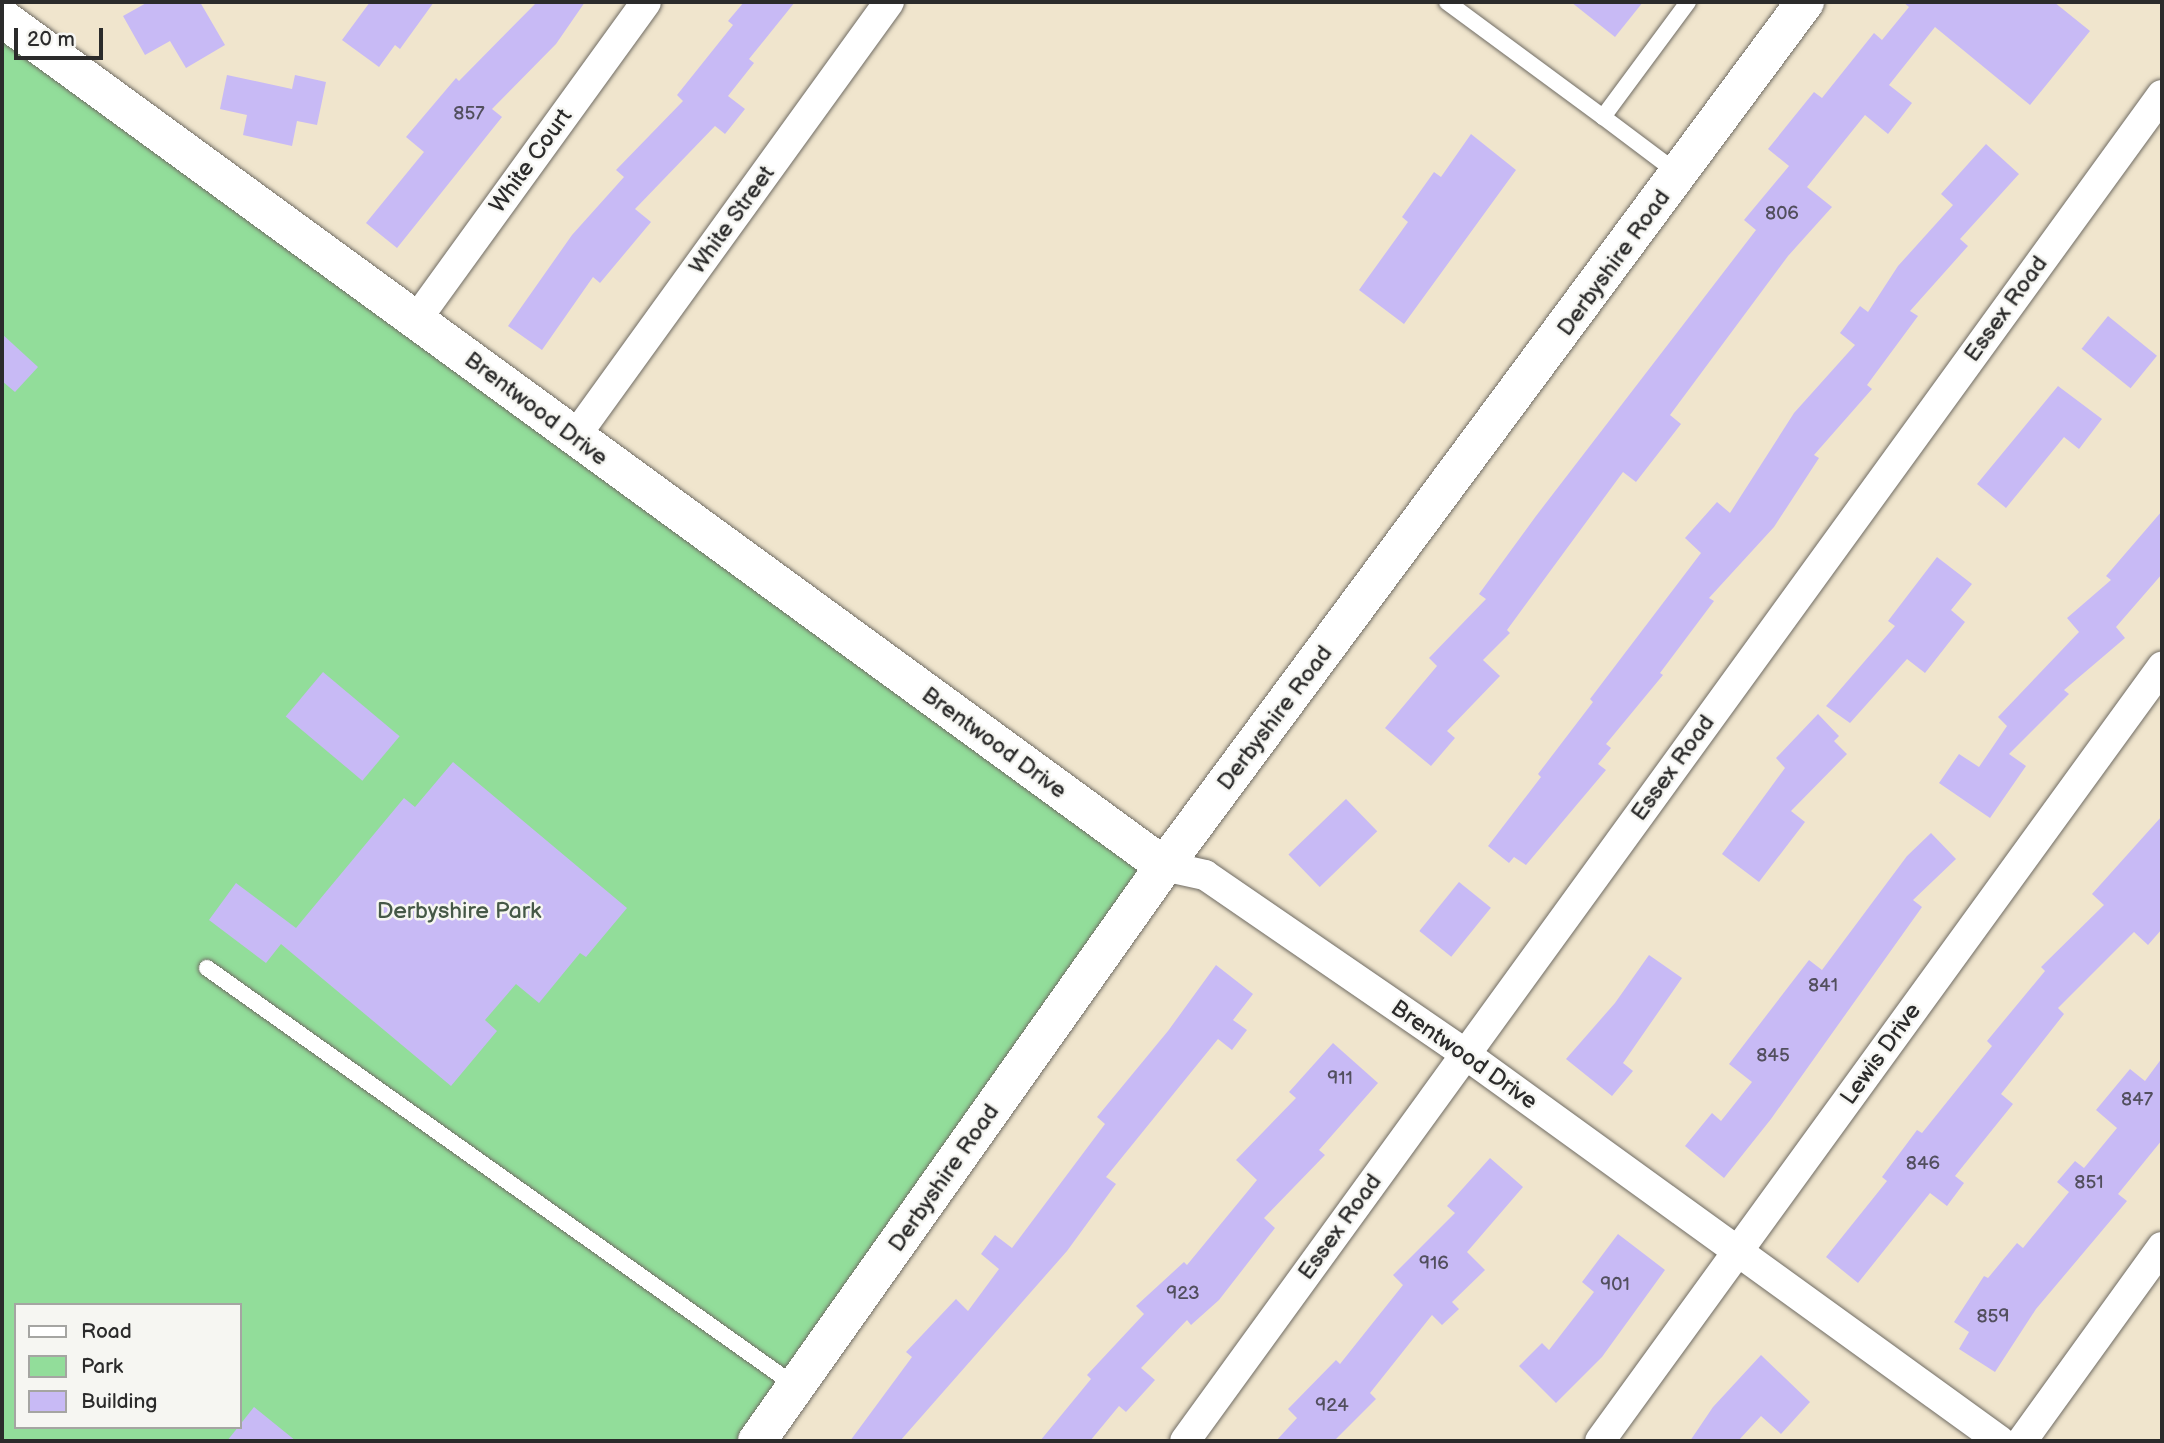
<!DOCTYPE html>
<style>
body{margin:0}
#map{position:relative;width:2164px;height:1443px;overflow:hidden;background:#f0e5cd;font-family:"Balsamiq Sans",sans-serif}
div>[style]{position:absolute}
.green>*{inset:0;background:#92dd9a}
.building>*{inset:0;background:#c8baf5;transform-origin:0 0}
.roads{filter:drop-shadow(0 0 2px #706c64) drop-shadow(0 0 2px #706c64)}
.lane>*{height:16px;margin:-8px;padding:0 8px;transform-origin:8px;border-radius:8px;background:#fff}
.street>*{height:30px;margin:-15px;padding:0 15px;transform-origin:15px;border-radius:15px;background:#fff}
.secondary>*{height:38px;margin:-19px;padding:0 19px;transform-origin:19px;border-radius:19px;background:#fff}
span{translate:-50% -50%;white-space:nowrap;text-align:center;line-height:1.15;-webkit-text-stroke:5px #f6f6f2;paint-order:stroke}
.number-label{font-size:19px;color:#524f5e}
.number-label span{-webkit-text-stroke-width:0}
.street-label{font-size:23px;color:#2b2b2b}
.park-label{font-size:23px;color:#455847}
.frame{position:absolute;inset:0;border:4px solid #2b2b2b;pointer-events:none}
.legend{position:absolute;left:14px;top:1303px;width:228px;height:126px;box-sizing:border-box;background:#f6f6f2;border:2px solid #a5a5a2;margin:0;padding:9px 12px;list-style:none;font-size:21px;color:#2b2b2b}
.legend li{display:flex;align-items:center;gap:14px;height:35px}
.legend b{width:35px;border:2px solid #a5a5a2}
.scale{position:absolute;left:14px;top:28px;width:89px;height:32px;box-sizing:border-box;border:4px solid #2b2b2b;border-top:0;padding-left:9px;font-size:21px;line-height:24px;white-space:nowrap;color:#2b2b2b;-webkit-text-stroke:5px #f6f6f2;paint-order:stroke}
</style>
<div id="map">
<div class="green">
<div style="clip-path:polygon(evenodd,2px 18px,1164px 866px,757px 1441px,2px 1441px,2px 18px,16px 1305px,240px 1305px,240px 1427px,16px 1427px,16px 1305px)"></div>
</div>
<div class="building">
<div style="clip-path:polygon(148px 2px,200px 2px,225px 45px,186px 68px,170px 41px,145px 55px,123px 16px)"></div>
<div style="clip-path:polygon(370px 2px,434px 2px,400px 49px,395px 45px,379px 67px,342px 40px)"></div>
<div style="clip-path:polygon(537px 2px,585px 2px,556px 44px,492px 109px,502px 117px,397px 248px,366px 223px,424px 152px,406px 137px,456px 78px,459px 81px)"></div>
<div style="clip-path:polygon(744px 2px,795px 2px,749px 59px,754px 63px,728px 96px,745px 109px,725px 134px,715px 126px,635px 209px,651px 222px,600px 283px,593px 277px,542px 350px,508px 326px,572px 235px,624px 177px,616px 170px,683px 101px,677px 95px,733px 25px,728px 21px)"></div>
<div style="clip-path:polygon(1571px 2px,1643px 2px,1615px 37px)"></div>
<div style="clip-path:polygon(1903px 2px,2054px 2px,2090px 31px,2030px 105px,1935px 27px,1889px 85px,1912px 103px,1888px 134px,1865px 115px,1807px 187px,1832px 207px,1788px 256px,1670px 415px,1681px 424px,1636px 482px,1623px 472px,1507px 630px,1510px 633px,1483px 660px,1500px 676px,1447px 731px,1455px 738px,1431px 766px,1385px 728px,1437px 666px,1429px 658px,1486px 599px,1479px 594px,1536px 516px,1756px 230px,1744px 220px,1789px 166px,1768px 149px,1814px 92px,1822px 98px,1874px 33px,1882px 40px,1909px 7px)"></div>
<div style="clip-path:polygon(227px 75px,292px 89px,295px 75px,326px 82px,317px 125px,297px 121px,292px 146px,243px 135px,247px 115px,220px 109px)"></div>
<div style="clip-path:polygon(1471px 134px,1516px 170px,1404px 324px,1359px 290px,1408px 222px,1402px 217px,1434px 172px,1441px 177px)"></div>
<div style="clip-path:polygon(1986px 144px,2019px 174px,1960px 239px,1968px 246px,1910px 311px,1918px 316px,1867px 385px,1872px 389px,1814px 455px,1819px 458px,1774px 527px,1709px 598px,1714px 601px,1660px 673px,1663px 675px,1606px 744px,1611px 748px,1598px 764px,1606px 770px,1526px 865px,1514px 857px,1509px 863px,1488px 846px,1541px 777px,1538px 774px,1593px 702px,1590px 699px,1701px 553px,1685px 538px,1717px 502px,1730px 513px,1794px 413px,1855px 345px,1840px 333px,1860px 306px,1868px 312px,1898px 266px,1953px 205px,1941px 194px)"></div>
<div style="left:2108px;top:316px;width:63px;height:42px;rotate:39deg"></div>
<div style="clip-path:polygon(2px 334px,38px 367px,15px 392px,2px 381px)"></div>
<div style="clip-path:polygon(2058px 386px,2102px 419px,2079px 449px,2064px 437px,2006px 508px,1977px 484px)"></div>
<div style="clip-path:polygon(2162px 511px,2162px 574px,2116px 627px,2125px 638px,2064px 690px,2069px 694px,2009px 754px,2026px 766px,1990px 818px,1939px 783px,1959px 754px,1979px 767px,2007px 726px,1998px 717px,2079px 632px,2067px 618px,2111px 580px,2106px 576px)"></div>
<div style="clip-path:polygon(1937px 557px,1972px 584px,1951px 610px,1965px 622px,1925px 673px,1907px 659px,1850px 723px,1826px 706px,1895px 626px,1888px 621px)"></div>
<div style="left:323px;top:672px;width:100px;height:58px;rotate:40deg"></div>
<div style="clip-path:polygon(1818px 714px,1839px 736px,1834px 741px,1847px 754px,1791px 811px,1805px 822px,1759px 882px,1722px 854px,1785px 768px,1776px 758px)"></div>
<div style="clip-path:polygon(453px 762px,627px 908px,586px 957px,580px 953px,539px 1003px,516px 984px,485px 1020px,497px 1031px,451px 1086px,281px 944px,266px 963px,209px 920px,236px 883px,296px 928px,404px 798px,415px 807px)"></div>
<div style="left:1346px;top:799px;width:45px;height:80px;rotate:46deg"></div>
<div style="clip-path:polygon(2162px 816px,2162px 929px,2148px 945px,2134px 932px,2058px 1008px,2064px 1014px,2001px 1094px,2013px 1104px,1955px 1176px,1964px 1183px,1947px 1206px,1930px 1193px,1858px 1283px,1826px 1257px,1887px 1181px,1882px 1177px,1917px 1130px,1922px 1133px,1992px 1046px,1987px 1041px,2045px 971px,2041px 967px,2104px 905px,2092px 894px)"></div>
<div style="clip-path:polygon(1931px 833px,1956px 859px,1913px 900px,1922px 907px,1771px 1119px,1724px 1178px,1685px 1146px,1712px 1113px,1721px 1121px,1752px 1082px,1729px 1064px,1809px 960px,1822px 970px,1907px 856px)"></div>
<div style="left:1459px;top:882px;width:41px;height:63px;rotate:39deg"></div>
<div style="clip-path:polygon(1649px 955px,1682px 978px,1623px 1063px,1633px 1071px,1612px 1096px,1566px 1059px,1615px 1003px)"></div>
<div style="clip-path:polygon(1216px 965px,1253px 994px,1233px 1020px,1247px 1030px,1232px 1050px,1218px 1039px,1106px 1177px,1116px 1184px,1067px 1251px,900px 1441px,850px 1441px,912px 1357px,906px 1352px,956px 1299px,968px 1311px,999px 1269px,981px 1254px,995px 1235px,1012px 1248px,1105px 1124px,1097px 1117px,1168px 1031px)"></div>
<div style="clip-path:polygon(1333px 1043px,1378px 1083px,1319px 1150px,1325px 1155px,1264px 1218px,1275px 1228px,1219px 1300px,1191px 1325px,1187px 1320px,1141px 1368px,1155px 1380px,1126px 1412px,1119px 1406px,1090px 1441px,1040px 1441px,1091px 1379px,1087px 1375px,1144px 1314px,1136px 1306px,1184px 1262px,1187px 1265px,1257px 1180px,1236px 1160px,1296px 1098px,1289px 1092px)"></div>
<div style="clip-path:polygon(2162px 1058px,2162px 1140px,2118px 1194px,2127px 1201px,2036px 1309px,1995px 1372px,1959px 1349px,1969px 1332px,1954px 1322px,1984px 1276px,1988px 1278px,2017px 1243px,2023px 1248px,2069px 1192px,2057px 1182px,2075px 1161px,2084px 1168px,2117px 1128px,2096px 1110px,2130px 1069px,2145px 1081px)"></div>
<div style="clip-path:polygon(1490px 1158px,1523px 1187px,1467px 1252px,1485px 1270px,1452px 1302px,1459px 1309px,1442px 1325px,1432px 1315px,1370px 1393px,1376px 1399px,1334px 1441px,1276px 1441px,1297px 1418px,1288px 1409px,1336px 1360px,1340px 1364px,1403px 1285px,1393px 1275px,1455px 1213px,1447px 1206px)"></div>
<div style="clip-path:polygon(1618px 1234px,1665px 1270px,1602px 1357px,1556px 1403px,1519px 1366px,1542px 1343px,1549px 1350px,1594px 1292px,1582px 1282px)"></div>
<div style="clip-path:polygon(1761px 1355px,1810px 1402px,1781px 1434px,1761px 1416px,1738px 1441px,1690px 1441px,1713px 1407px)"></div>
<div style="clip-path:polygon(254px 1407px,296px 1441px,227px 1441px)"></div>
</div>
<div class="roads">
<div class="lane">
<div style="left:1447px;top:2px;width:194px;rotate:36.4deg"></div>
<div style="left:1679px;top:174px;width:95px;rotate:-143.1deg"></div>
<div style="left:1603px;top:117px;width:143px;rotate:-53.5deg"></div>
<div style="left:207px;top:968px;width:724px;rotate:35.38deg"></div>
</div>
<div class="street">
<div style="left:416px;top:320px;width:392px;rotate:-54.1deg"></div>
<div style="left:574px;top:438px;width:538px;rotate:-54.15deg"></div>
<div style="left:1164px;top:866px;width:42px;rotate:12.4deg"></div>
<div style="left:1205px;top:875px;width:316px;rotate:34.5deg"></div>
<div style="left:1465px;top:1054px;width:660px;rotate:35.88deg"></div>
<div style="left:1185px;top:1441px;width:1663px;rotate:-54.03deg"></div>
<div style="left:1600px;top:1441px;width:957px;rotate:-54.02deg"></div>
<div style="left:2022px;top:1441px;width:239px;rotate:-54.2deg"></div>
</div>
<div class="secondary">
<div style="left:2px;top:18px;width:1439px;rotate:36.12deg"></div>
<div style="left:757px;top:1441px;width:704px;rotate:-54.71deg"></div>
<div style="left:1164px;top:866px;width:1076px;rotate:-53.43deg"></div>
</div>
</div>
<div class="number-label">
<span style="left:469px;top:114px">857</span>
<span style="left:1782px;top:214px">806</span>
<span style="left:1823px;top:986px">841</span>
<span style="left:1773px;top:1056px">845</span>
<span style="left:1340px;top:1079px">911</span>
<span style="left:2137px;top:1100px">847</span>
<span style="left:1923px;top:1164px">846</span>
<span style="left:2089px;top:1183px">851</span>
<span style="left:1434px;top:1264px">916</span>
<span style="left:1615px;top:1285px">901</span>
<span style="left:1183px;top:1294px">923</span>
<span style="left:1993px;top:1317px">859</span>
<span style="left:1332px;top:1406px">924</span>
</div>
<div class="street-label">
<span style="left:531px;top:161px;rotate:-54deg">White Court</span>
<span style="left:732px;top:220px;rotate:-54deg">White Street</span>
<span style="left:1614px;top:263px;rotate:-54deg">Derbyshire Road</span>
<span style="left:2006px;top:309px;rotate:-54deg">Essex Road</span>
<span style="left:536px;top:409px;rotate:37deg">Brentwood Drive</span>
<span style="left:1275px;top:718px;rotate:-53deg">Derbyshire Road</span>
<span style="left:994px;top:743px;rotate:36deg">Brentwood Drive</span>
<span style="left:1673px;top:768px;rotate:-54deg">Essex Road</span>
<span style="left:1881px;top:1054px;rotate:-54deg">Lewis Drive</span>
<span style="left:1464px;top:1055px;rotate:35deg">Brentwood Drive</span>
<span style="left:944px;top:1178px;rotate:-55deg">Derbyshire Road</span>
<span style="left:1340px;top:1227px;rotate:-54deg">Essex Road</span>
</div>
<div class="park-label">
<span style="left:459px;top:911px">Derbyshire Park</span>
</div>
<div class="frame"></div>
<ul class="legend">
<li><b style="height:9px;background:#fff"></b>Road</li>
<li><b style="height:19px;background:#92dd9a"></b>Park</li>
<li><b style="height:19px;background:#c8baf5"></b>Building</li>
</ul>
<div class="scale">20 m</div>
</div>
